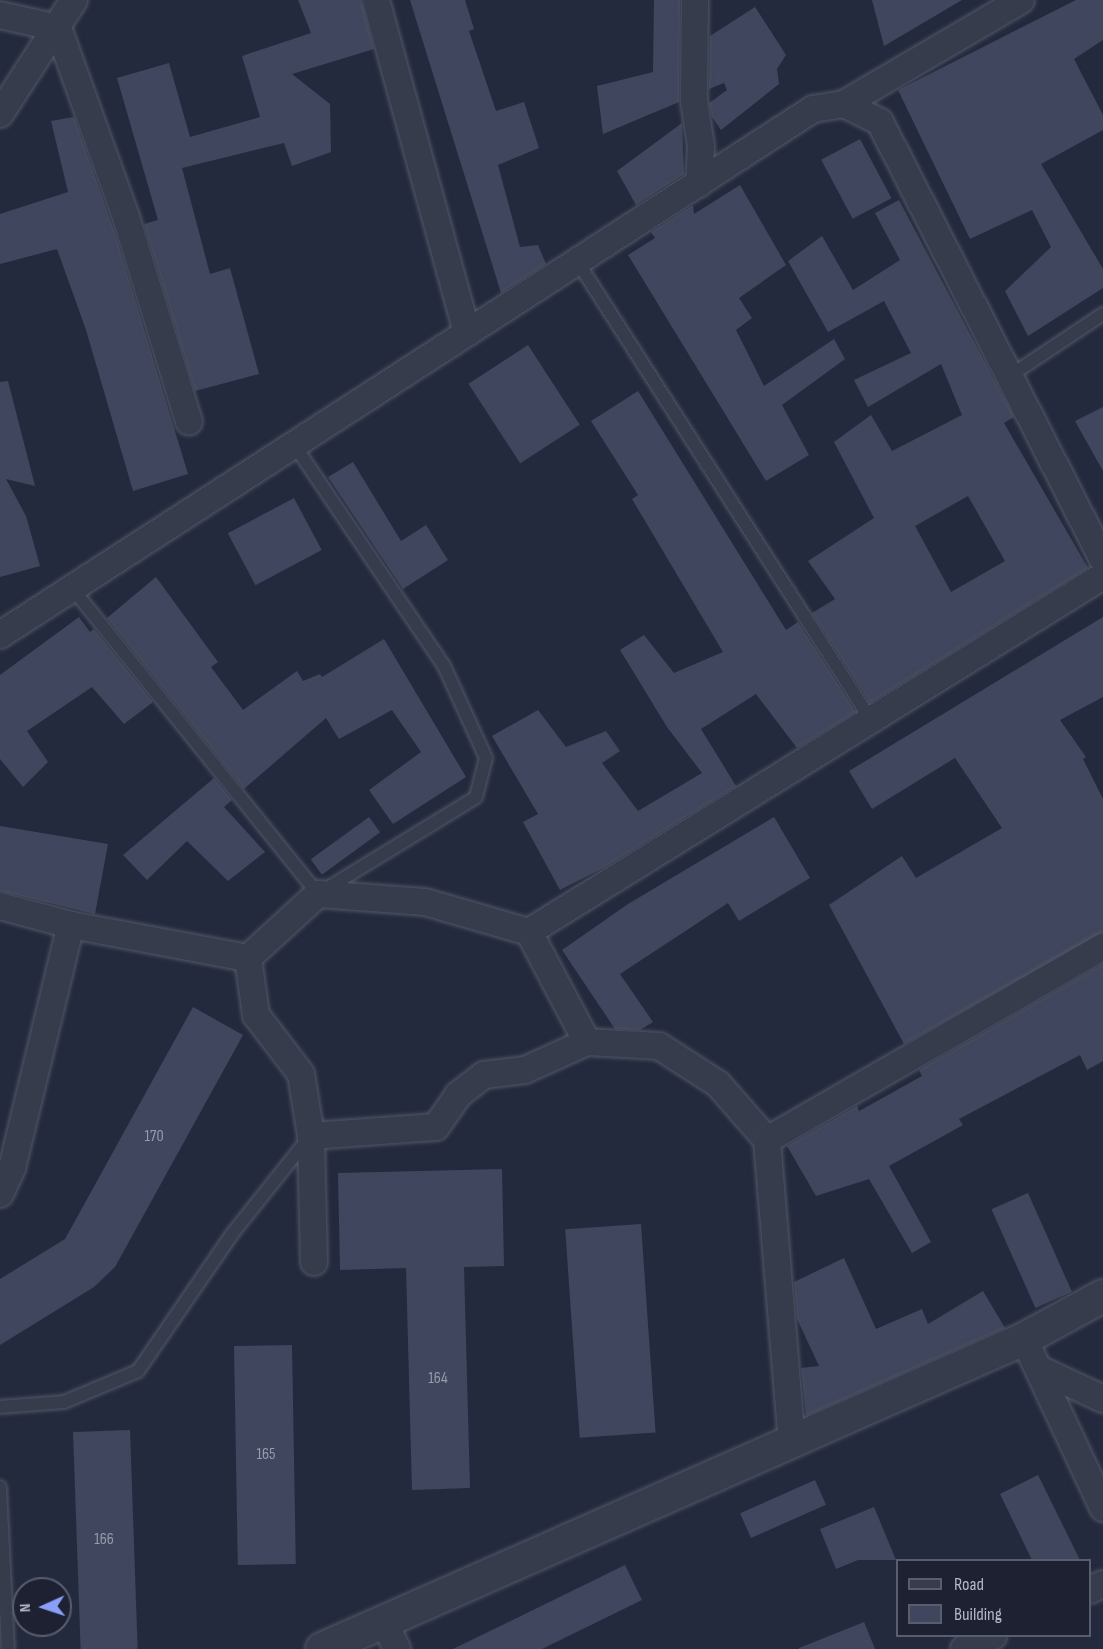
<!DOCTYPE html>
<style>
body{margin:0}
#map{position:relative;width:1103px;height:1649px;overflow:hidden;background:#242a3d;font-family:"Sofia Sans Condensed",sans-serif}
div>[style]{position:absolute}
.building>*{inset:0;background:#40465d;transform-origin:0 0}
.roads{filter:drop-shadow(0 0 2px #535768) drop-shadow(0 0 2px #535768)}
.service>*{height:12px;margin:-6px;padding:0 6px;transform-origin:6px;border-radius:6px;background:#373c4d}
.minor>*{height:26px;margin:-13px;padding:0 13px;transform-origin:13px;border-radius:13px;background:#373c4d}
.tertiary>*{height:32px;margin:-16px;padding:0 16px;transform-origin:16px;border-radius:16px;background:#373c4d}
span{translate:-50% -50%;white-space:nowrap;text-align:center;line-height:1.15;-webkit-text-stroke:6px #1d2132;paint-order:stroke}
.number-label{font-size:16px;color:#969bad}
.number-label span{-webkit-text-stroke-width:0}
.legend{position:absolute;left:896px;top:1559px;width:195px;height:78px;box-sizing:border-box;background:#1d2132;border:2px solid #595d6e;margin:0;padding:8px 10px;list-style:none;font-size:18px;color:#b3b7c8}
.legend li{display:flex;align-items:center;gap:12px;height:30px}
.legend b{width:30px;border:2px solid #595d6e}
.north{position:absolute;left:12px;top:1577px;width:60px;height:60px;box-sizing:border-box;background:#1d2132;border:2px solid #595d6e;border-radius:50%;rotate:267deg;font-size:16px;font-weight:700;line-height:24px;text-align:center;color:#b3b7c8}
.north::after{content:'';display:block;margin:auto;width:21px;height:27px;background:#899ff8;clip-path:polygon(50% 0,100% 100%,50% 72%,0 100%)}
</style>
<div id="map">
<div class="building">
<div style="clip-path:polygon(298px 0,361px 0,374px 49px,292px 74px,330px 104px,331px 152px,292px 166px,284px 143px,182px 168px,210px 274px,230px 268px,259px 374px,195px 391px,144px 224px,158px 220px,117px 78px,169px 63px,190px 137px,260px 117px,242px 56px,311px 33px)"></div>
<div style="clip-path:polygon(410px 0,465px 0,474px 29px,469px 31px,496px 111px,524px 102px,539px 148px,498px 165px,520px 247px,538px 245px,546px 264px,501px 293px)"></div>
<div style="clip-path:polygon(654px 0,680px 0,679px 102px,603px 134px,597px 86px,653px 72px)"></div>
<div style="clip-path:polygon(872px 0,962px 0,884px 46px)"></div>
<div style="clip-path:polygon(1076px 0,1103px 0,1103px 40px,1074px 59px,1103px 115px,1103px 130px,1041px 164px,1103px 269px,1103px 288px,1028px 336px,1005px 291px,1051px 247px,1032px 210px,970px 239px,898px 90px)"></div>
<div style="clip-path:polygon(755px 7px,786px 55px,777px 69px,779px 84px,721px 130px,712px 117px,709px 103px,727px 90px,724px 83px,709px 89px,710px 36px)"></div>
<div style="clip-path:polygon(74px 117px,115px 233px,188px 474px,133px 491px,86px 330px,57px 249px,0 264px,0 214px,68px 192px,51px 121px)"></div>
<div style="clip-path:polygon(682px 123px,684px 174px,636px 205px,617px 171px)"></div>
<div style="left:860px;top:139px;width:67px;height:44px;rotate:62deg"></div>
<div style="clip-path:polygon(740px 185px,786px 265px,739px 298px,752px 318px,736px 330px,764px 386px,834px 339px,845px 359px,782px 405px,809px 455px,766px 481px,628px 255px,655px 238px,651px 232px,693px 205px,694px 214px)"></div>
<div style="clip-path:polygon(evenodd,899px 200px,1014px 417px,1004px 423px,1088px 568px,870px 703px,812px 613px,835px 599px,808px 561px,874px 518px,834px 442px,871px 415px,892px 451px,962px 415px,941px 364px,868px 407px,854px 380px,911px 353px,884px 301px,828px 332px,788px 261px,822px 236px,853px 290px,900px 260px,875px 213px,899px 200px,968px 496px,1005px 561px,951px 592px,915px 526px,968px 496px)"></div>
<div style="left:528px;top:345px;width:95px;height:71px;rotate:57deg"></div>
<div style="clip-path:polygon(8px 381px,35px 486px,6px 479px,26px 516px,40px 566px,0 577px,0 382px)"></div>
<div style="clip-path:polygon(638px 391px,786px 630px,798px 622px,856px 712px,797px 748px,756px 694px,701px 729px,736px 786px,605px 867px,560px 890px,523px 822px,538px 814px,492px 736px,538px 710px,566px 747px,606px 731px,620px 751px,602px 763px,638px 811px,702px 773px,667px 727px,620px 650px,644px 635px,674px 673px,723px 652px,632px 499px,638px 495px,591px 421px)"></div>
<div style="clip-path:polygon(1103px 407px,1103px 471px,1075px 421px)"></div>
<div style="clip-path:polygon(353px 462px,401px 541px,426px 525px,448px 560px,403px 589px,328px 477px)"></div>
<div style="left:294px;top:498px;width:59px;height:75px;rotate:62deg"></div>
<div style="clip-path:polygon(156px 577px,218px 662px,211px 667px,243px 710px,297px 671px,303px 681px,320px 674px,322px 677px,384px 639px,466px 777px,393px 824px,369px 790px,421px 752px,392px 710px,339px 739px,326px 718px,244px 789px,107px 618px)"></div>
<div style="clip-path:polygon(79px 617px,90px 632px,94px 629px,153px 702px,124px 724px,92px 687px,27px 731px,48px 762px,23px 787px,0 759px,0 675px)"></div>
<div style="clip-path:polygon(1103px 617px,1103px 697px,1060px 720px,1086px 757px,1083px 759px,1103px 799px,1103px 932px,904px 1044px,829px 905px,902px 856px,916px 878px,1002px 828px,955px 758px,872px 809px,849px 771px)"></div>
<div style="clip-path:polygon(214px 778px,232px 800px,224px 807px,265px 852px,228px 881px,187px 841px,147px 880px,123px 855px)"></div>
<div style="left:369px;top:817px;width:19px;height:72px;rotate:54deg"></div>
<div style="clip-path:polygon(774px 817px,810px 878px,739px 921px,728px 903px,620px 974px,653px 1022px,640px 1030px,615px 1029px,562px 950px,628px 904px)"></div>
<div style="clip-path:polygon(0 826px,108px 844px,95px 914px,0 891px)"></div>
<div style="clip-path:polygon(1103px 964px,1103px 1061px,1087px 1070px,1080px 1055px,959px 1119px,963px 1125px,889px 1166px,931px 1242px,912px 1253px,869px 1179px,816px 1196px,787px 1146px,857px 1106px,859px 1111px,922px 1076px,919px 1070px)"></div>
<div style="clip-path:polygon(193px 1007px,243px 1035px,115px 1267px,94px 1287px,0 1345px,0 1279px,65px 1239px)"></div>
<div style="clip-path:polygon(502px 1169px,504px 1266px,464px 1267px,470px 1488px,412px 1490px,406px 1268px,340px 1270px,338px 1173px)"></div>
<div style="left:1028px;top:1193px;width:108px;height:40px;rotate:66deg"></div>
<div style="left:641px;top:1224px;width:209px;height:76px;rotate:86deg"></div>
<div style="clip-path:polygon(844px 1258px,876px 1329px,922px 1309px,928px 1324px,983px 1291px,1005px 1328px,806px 1416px,801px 1368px,819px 1366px,797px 1319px,794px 1282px)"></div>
<div style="left:292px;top:1345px;width:219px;height:58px;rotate:89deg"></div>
<div style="left:130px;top:1430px;width:219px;height:57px;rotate:88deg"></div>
<div style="clip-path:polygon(1038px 1475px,1080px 1560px,1032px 1560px,1000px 1494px)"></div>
<div style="left:815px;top:1480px;width:27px;height:82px;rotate:66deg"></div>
<div style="clip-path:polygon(874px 1507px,896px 1560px,858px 1560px,836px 1569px,820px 1529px)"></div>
<div style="clip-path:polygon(625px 1565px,642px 1600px,542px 1649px,453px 1649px)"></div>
<div style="clip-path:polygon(864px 1622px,875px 1649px,799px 1649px,799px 1648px)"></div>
</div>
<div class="roads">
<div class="service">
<div style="left:577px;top:261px;width:545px;rotate:57.36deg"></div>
<div style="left:1010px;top:376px;width:112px;rotate:-33.7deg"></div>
<div style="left:72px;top:588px;width:393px;rotate:51.2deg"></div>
<div style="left:318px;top:894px;width:185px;rotate:-31.5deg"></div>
<div style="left:476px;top:797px;width:40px;rotate:-75.6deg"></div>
<div style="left:486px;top:758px;width:101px;rotate:-114.5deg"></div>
<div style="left:444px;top:666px;width:269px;rotate:-124.1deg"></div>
<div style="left:0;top:1407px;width:64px;rotate:-4.5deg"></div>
<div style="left:64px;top:1402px;width:80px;rotate:-22.7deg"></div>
<div style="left:138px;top:1371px;width:166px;rotate:-55.5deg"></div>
<div style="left:232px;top:1234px;width:120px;rotate:-51.4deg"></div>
<div style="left:0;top:1487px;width:162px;rotate:87.2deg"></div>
</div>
<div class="minor">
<div style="left:376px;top:0;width:344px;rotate:74.7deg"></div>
<div style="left:695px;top:0;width:101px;rotate:90.6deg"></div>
<div style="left:694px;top:101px;width:46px;rotate:81.2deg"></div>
<div style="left:701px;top:146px;width:38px;rotate:93deg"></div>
<div style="left:0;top:15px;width:59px;rotate:12.6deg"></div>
<div style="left:58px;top:28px;width:201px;rotate:70.2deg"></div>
<div style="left:126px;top:217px;width:214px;rotate:72.9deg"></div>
<div style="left:844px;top:104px;width:40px;rotate:26.6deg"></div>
<div style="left:880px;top:122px;width:491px;rotate:63deg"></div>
<div style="left:0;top:114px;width:136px;rotate:-57deg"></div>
<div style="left:0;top:635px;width:968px;rotate:-32.9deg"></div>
<div style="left:813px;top:109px;width:31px;rotate:-9deg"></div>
<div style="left:844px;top:104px;width:205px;rotate:-30.4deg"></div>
<div style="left:0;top:906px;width:73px;rotate:15deg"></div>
<div style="left:71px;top:925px;width:180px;rotate:10.6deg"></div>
<div style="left:248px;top:958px;width:95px;rotate:-42.4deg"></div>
<div style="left:318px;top:894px;width:107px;rotate:4.3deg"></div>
<div style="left:425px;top:902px;width:108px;rotate:16.1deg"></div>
<div style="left:529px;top:932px;width:124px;rotate:62.2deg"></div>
<div style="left:587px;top:1042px;width:72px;rotate:3.2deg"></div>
<div style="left:659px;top:1046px;width:70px;rotate:32.8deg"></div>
<div style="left:718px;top:1084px;width:74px;rotate:48.8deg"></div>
<div style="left:767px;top:1140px;width:303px;rotate:85.3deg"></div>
<div style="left:529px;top:932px;width:675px;rotate:-31.81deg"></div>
<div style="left:248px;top:958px;width:58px;rotate:82deg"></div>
<div style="left:256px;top:1015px;width:74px;rotate:52.7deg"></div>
<div style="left:301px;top:1074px;width:63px;rotate:80.8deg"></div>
<div style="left:767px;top:1140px;width:387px;rotate:-29.9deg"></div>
<div style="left:0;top:1194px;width:29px;rotate:-65deg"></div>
<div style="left:12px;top:1168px;width:250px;rotate:-76.4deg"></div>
<div style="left:314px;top:1262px;width:126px;rotate:-91.4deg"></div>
<div style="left:311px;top:1136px;width:125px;rotate:-4.1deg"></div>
<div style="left:436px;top:1127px;width:39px;rotate:-55deg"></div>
<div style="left:458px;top:1095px;width:33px;rotate:-38deg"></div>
<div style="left:484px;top:1075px;width:41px;rotate:-7deg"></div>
<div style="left:525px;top:1070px;width:68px;rotate:-24.3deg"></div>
<div style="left:1024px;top:1339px;width:187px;rotate:64.9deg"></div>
<div style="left:1039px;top:1369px;width:71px;rotate:25.1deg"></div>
<div style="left:1090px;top:1590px;width:14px;rotate:-25deg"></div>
<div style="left:384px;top:1622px;width:30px;rotate:64deg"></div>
<div style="left:964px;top:1649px;width:32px;rotate:-24deg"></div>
</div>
<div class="tertiary">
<div style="left:322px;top:1649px;width:767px;rotate:-23.83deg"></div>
<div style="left:1024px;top:1339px;width:90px;rotate:-28.6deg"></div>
</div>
</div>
<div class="number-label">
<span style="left:154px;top:1137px">170</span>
<span style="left:438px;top:1379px">164</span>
<span style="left:266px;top:1455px">165</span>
<span style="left:104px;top:1540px">166</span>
</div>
<ul class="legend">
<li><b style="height:8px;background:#373c4d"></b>Road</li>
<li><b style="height:16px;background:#40465d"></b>Building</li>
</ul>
<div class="north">N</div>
</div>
